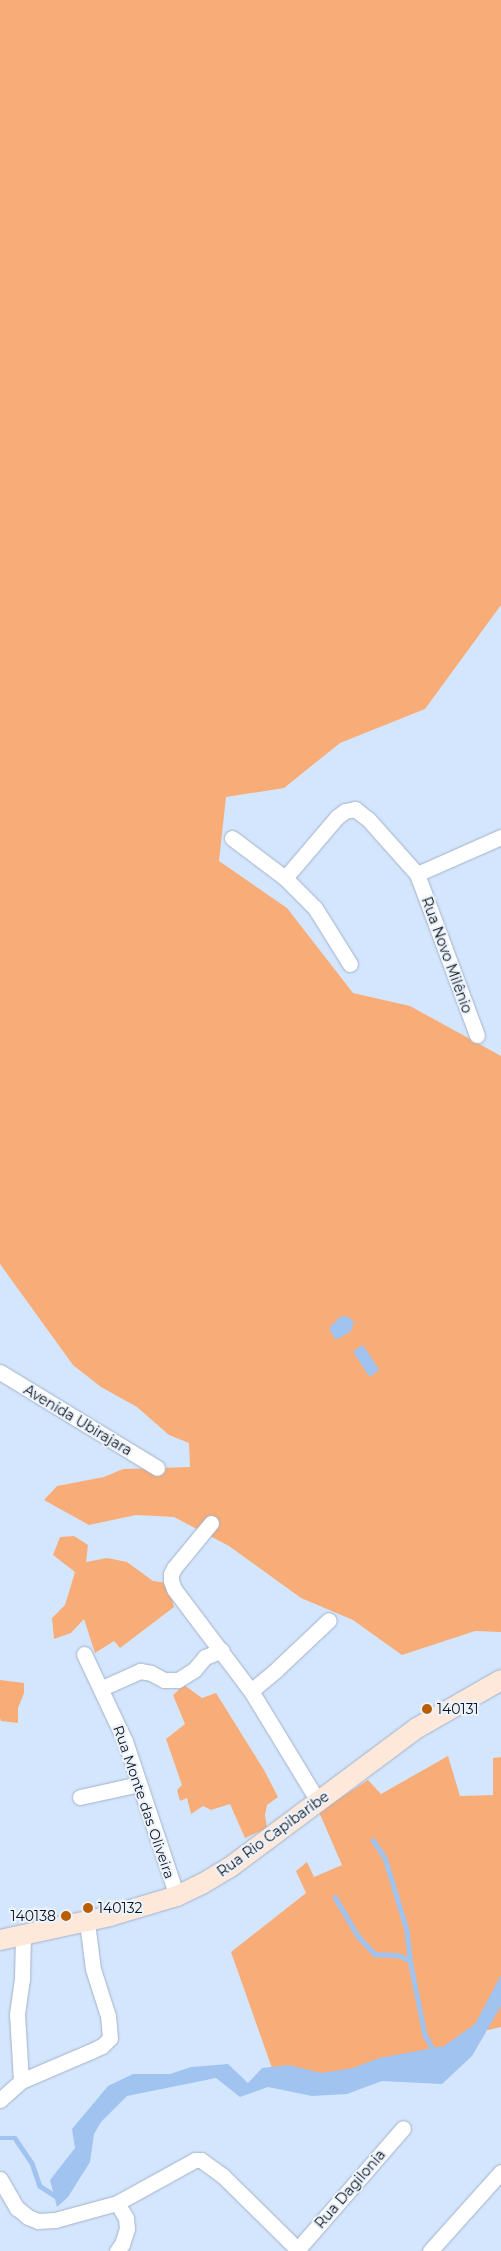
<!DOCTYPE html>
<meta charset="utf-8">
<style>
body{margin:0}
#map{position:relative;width:501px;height:2251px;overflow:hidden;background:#d4e6fd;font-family:Montserrat,sans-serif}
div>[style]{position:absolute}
.green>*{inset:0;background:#f8ac78}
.water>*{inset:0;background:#a1c3f0;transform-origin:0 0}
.stream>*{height:4.5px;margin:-2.25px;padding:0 2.25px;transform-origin:2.25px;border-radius:2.25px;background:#a1c3f0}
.roads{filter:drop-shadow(0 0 1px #a2b2c8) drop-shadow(0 0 1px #a2b2c8)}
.street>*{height:15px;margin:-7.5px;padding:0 7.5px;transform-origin:7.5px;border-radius:7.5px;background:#fff}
.secondary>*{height:20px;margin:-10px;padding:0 10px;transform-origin:10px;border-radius:10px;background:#fde8da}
.dots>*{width:14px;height:14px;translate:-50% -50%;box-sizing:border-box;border:2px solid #ebf2fb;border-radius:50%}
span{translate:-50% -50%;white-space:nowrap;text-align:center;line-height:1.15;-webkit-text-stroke:4px #ebf2fb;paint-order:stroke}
.street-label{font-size:14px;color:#0b1118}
.poi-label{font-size:14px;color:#0b1118}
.left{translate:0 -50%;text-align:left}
.right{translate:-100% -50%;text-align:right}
</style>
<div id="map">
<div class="green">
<div style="clip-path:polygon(0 0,501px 0,501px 605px,425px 709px,340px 743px,284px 788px,226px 797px,219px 861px,287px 908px,353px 993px,410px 1006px,501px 1056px,501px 1632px,475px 1631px,402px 1655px,353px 1620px,301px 1598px,229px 1546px,174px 1517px,136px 1515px,89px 1525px,44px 1500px,57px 1486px,104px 1477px,123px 1469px,190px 1467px,189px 1443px,169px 1435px,137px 1407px,101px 1387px,73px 1365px,0 1264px)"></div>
<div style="clip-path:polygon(74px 1536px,88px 1545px,86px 1562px,107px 1558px,127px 1562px,153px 1581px,168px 1583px,174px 1607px,120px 1648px,114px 1641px,95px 1653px,84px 1619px,71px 1633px,54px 1639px,52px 1618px,65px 1605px,75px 1572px,53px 1555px,60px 1537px)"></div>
<div style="clip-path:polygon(0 1680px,24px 1683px,24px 1693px,18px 1708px,18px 1723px,1px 1721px,0 1718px)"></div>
<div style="clip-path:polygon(184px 1685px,202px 1698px,216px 1693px,264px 1770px,278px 1797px,267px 1805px,265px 1815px,267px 1828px,245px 1838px,230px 1804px,211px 1810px,203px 1806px,191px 1814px,187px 1798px,180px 1801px,177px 1790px,182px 1785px,166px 1739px,185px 1724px,173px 1695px)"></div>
<div style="clip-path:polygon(448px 1756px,460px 1796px,493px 1795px,493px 1758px,501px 1757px,501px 2027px,462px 2036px,451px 2053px,279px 2088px,231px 1952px,306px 1893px,296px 1871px,307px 1862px,314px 1877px,342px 1865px,319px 1812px,368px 1780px,381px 1794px)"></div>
</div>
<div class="water">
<div style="clip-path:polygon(341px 1316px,349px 1317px,354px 1322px,351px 1331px,338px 1339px,334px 1338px,329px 1328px)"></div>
<div style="left:363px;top:1345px;width:30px;height:12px;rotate:57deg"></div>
<div style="clip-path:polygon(501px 1975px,501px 2006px,472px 2056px,442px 2084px,382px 2081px,347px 2094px,312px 2096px,268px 2087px,240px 2097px,216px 2078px,127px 2096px,101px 2122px,94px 2134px,90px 2162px,68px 2197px,57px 2207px,50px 2180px,75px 2148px,72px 2129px,108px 2086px,133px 2074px,170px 2074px,191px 2067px,228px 2064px,248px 2083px,262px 2068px,289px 2065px,321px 2073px,353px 2068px,379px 2058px,444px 2046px,475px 2024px)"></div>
</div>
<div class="stream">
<div style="left:373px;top:1840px;width:22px;rotate:56deg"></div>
<div style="left:385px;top:1858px;width:75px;rotate:73deg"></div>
<div style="left:407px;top:1930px;width:30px;rotate:84deg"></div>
<div style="left:410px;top:1960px;width:76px;rotate:78.7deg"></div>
<div style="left:425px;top:2035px;width:20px;rotate:60deg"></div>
<div style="left:335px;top:1897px;width:45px;rotate:59.5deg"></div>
<div style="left:358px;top:1936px;width:25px;rotate:47deg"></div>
<div style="left:375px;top:1954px;width:22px;rotate:3deg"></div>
<div style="left:397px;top:1955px;width:14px;rotate:21deg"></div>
<div style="left:0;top:2138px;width:15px"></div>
<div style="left:15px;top:2138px;width:30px;rotate:56deg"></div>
<div style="left:32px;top:2163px;width:24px;rotate:71deg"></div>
<div style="left:40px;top:2186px;width:17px;rotate:33deg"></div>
<div style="left:54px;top:2195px;width:4px;rotate:-45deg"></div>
</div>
<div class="roads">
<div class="street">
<div style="left:232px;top:838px;width:66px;rotate:37deg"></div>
<div style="left:285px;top:878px;width:42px;rotate:45deg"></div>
<div style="left:315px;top:908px;width:66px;rotate:58deg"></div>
<div style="left:417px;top:874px;width:92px;rotate:-23.8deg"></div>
<div style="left:285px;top:878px;width:80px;rotate:-49.6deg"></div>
<div style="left:337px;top:817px;width:10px;rotate:-37deg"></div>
<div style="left:345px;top:811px;width:10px;rotate:-11deg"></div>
<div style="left:355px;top:809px;width:16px;rotate:38deg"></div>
<div style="left:368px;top:819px;width:74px;rotate:48.3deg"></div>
<div style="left:417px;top:874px;width:172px;rotate:69.6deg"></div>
<div style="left:0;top:1372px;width:184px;rotate:31.4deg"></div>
<div style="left:211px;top:1523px;width:58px;rotate:129.4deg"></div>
<div style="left:174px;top:1568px;width:7px;rotate:117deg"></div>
<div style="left:171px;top:1574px;width:7px;rotate:90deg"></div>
<div style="left:171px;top:1581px;width:9px;rotate:69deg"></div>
<div style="left:174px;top:1589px;width:128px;rotate:53deg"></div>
<div style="left:251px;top:1691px;width:131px;rotate:58.7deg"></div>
<div style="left:84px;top:1654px;width:96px;rotate:64.8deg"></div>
<div style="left:125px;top:1741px;width:163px;rotate:71.5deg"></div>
<div style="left:102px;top:1688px;width:42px;rotate:-24.1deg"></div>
<div style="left:140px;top:1671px;width:11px;rotate:10deg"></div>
<div style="left:151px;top:1673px;width:15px;rotate:28deg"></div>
<div style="left:164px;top:1680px;width:14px"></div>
<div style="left:178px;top:1680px;width:19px;rotate:-32deg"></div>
<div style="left:194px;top:1670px;width:17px;rotate:-50deg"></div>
<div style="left:205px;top:1657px;width:18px;rotate:-22deg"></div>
<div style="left:251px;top:1691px;width:34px;rotate:-40deg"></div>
<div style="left:277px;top:1669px;width:71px;rotate:-43.3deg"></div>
<div style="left:80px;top:1797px;width:60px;rotate:-12.4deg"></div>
<div style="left:21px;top:2081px;width:67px;rotate:-93.4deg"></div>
<div style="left:17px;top:2014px;width:35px;rotate:-82deg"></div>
<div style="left:22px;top:1979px;width:45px;rotate:-88.7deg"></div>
<div style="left:0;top:2100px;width:28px;rotate:-42deg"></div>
<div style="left:21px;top:2081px;width:74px;rotate:-23.1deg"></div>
<div style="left:89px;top:2052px;width:14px;rotate:-25deg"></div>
<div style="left:102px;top:2046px;width:11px;rotate:-45deg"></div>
<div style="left:110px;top:2038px;width:22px;rotate:-95deg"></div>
<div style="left:108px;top:2016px;width:49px;rotate:-107.7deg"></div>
<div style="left:93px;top:1969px;width:47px;rotate:-97.3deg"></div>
<div style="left:0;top:2179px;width:34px;rotate:60deg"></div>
<div style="left:17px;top:2208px;width:14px;rotate:39deg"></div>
<div style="left:28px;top:2217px;width:11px;rotate:22deg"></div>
<div style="left:38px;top:2221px;width:17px;rotate:-3deg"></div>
<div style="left:55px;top:2220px;width:64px;rotate:-15.3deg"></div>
<div style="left:298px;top:2249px;width:160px;rotate:-49deg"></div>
<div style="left:117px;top:2251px;width:9px;rotate:-54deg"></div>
<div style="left:122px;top:2244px;width:16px;rotate:-72deg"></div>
<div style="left:127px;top:2229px;width:11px;rotate:-95deg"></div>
<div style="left:126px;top:2218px;width:17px;rotate:-121deg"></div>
<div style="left:117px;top:2203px;width:89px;rotate:-28.9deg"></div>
<div style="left:195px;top:2160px;width:6px"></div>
<div style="left:201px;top:2160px;width:27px;rotate:36deg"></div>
<div style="left:223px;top:2176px;width:107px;rotate:44.6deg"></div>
<div style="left:430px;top:2251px;width:106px;rotate:-48.1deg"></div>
</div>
<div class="secondary">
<div style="left:0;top:1940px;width:113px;rotate:-12.3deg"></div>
<div style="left:110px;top:1916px;width:70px;rotate:-16.6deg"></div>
<div style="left:177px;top:1896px;width:28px;rotate:-26deg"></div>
<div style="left:202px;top:1884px;width:31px;rotate:-31deg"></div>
<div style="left:229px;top:1868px;width:234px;rotate:-36.7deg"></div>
<div style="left:417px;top:1728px;width:97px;rotate:-29.7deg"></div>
</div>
</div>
<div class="dots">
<div style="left:427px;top:1709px;background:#b85e00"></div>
<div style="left:88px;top:1908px;background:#b85e00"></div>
<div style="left:66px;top:1916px;background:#b85e00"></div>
</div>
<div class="street-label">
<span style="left:447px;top:955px;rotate:70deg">Rua Novo Milênio</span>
<span style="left:78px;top:1420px;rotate:31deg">Avenida Ubirajara</span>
<span style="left:144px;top:1802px;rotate:71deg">Rua Monte das Oliveira</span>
<span style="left:273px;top:1834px;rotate:-36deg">Rua Rio Capibaribe</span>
<span style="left:350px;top:2189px;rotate:-49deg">Rua Dagilonia</span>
</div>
<div class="poi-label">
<span class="left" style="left:437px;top:1709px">140131</span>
<span class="left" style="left:98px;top:1908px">140132</span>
<span class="right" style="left:56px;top:1916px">140138</span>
</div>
</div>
